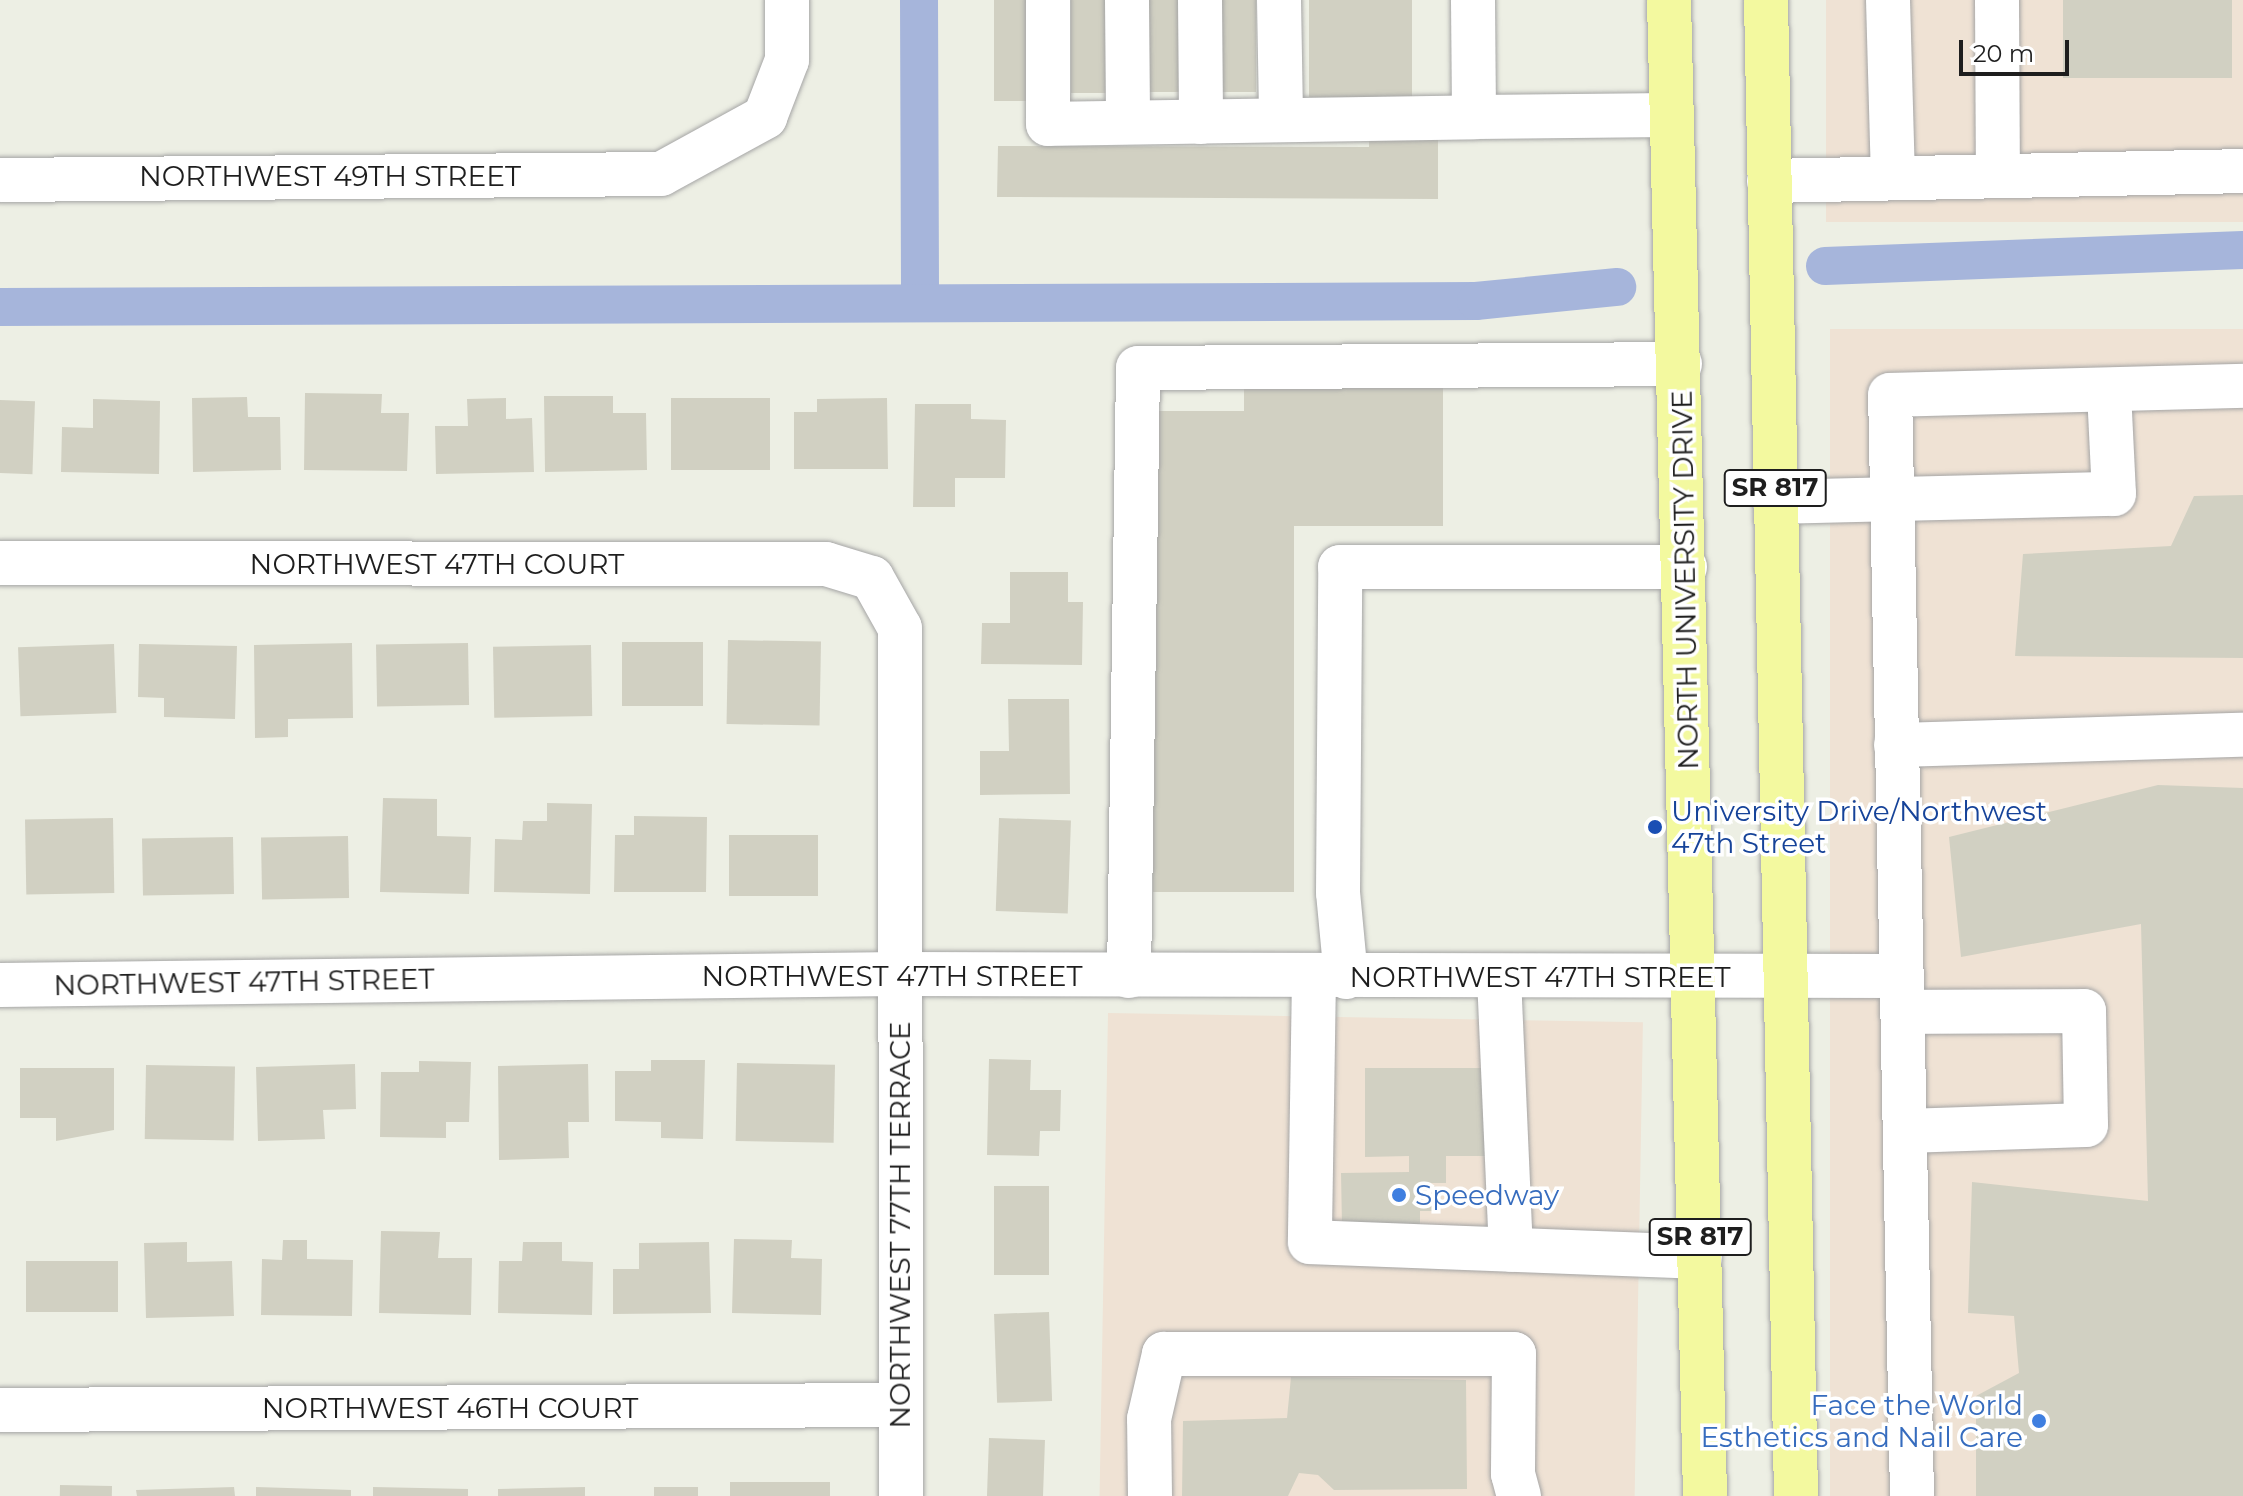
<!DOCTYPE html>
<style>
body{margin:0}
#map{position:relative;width:2243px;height:1496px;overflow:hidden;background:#edefe4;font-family:Montserrat,sans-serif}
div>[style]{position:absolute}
.commercial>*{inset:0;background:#efe2d4;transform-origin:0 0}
.canal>*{height:38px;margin:-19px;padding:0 19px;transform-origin:19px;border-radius:19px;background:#a6b5db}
.building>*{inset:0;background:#d1d0c2;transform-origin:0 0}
.roads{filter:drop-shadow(0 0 2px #a5a5a5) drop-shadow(0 0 2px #a5a5a5)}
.minor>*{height:44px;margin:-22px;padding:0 22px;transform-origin:22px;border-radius:22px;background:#fff}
.major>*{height:44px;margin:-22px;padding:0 22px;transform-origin:22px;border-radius:22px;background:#f3f99f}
.dots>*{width:22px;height:22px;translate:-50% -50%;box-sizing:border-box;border:4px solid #fff;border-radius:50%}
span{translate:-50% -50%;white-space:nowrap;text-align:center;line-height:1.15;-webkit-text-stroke:7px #fff;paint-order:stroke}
.shield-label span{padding:2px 6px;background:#fff;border:2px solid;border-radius:6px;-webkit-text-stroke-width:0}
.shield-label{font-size:26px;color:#1e1e1e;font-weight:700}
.street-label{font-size:28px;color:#1e1e1e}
.transit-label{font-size:28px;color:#164399}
.left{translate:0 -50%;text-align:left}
.shop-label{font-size:28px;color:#366cbe}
.right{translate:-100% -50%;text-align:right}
.scale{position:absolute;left:1959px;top:40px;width:110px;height:36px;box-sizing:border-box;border:4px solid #1e1e1e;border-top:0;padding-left:10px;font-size:24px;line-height:28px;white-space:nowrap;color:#1e1e1e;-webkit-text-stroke:6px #fff;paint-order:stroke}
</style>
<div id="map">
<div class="commercial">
<div style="left:1826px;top:0;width:417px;height:222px"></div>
<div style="left:2243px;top:329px;width:1167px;height:413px;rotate:90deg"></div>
<div style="left:1108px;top:1013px;width:535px;height:483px;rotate:1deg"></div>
</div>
<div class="canal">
<div style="left:919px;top:0;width:303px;rotate:89.8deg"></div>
<div style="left:1825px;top:266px;width:418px;rotate:-2.2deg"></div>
<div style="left:0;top:307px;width:1476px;rotate:-0.23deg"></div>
<div style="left:1476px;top:301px;width:142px;rotate:-5.7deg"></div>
</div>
<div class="building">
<div style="left:994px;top:0;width:36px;height:101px"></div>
<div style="left:1071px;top:0;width:37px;height:93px"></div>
<div style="left:1145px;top:0;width:36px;height:92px"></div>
<div style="left:1220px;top:0;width:36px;height:92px"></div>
<div style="left:1309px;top:0;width:103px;height:97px"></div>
<div style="left:2063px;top:0;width:169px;height:78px"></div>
<div style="clip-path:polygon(1369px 135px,1438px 136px,1438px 199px,997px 197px,998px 146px,1369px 147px)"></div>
<div style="clip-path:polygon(1244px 382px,1443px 382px,1443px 526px,1294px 526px,1294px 892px,1153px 892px,1153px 411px,1244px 411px)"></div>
<div style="clip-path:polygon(305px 393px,382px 394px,381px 413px,409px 413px,407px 471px,304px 470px)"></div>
<div style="clip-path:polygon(544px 396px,613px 396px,613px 413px,646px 413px,647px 470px,545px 472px)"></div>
<div style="clip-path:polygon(247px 397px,248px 417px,280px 417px,281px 470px,193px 472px,192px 398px)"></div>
<div style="clip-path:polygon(506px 398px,506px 419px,532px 418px,534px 472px,436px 474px,435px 426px,468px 426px,467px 399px)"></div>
<div style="left:671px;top:398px;width:99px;height:72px"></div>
<div style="clip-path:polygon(887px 398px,888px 469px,794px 469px,794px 412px,817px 412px,817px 399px)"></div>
<div style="clip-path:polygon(93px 399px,160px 401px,159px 474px,61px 472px,62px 427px,93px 428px)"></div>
<div style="left:0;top:400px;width:35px;height:73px;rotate:2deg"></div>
<div style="clip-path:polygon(915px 404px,971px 404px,971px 419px,1006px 420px,1005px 478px,955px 478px,955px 507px,913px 507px)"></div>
<div style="clip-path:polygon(2243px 495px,2243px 658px,2015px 656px,2023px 554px,2171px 546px,2194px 496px)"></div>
<div style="clip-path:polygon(1010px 572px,1068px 572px,1068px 602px,1083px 602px,1082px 665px,981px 664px,982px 623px,1010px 623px)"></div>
<div style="left:728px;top:640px;width:93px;height:84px;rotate:1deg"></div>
<div style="left:622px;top:642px;width:81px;height:64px"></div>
<div style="clip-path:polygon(352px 643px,353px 718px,288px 719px,288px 737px,255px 738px,254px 645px)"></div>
<div style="left:468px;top:643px;width:62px;height:92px;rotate:89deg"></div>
<div style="left:114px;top:644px;width:69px;height:96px;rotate:88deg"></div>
<div style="clip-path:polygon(139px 644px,237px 646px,235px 719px,164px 717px,164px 698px,138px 697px)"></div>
<div style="left:591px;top:645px;width:71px;height:98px;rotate:89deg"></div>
<div style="clip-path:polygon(1008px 699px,1069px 699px,1070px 794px,980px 795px,980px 751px,1009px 751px)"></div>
<div style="clip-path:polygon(2158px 785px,2243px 788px,2243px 1496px,1976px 1496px,1976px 1396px,2019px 1373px,2014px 1316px,1968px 1313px,1972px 1182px,2148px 1201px,2141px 924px,1961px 957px,1949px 837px)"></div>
<div style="clip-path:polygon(383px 798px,437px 799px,437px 836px,471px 837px,469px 894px,380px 892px)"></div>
<div style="clip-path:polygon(547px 803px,592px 804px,590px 894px,494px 892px,495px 839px,522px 840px,523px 821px,547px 821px)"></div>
<div style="clip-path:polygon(634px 816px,707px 817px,706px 892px,614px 892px,615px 835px,634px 835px)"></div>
<div style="left:113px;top:818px;width:75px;height:88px;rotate:89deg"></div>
<div style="left:999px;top:818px;width:72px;height:93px;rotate:2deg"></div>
<div style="left:729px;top:835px;width:89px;height:61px"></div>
<div style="left:348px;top:836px;width:62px;height:87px;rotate:89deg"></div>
<div style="left:233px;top:837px;width:57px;height:91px;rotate:89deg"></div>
<div style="clip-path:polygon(989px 1059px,1031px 1060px,1030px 1090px,1061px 1090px,1060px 1131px,1040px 1131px,1039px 1156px,987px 1155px)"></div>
<div style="clip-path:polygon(651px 1060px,705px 1060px,703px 1139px,661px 1138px,661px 1122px,615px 1121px,615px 1071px,651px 1071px)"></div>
<div style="clip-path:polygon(419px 1061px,471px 1062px,469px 1122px,446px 1122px,446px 1138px,380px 1137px,381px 1072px,419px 1072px)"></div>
<div style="left:737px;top:1063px;width:98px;height:78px;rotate:1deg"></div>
<div style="clip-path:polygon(355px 1064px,356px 1109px,323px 1110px,325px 1139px,258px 1141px,256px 1067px)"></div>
<div style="clip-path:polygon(588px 1064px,589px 1122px,568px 1122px,569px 1158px,499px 1160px,498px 1066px)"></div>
<div style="left:146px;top:1065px;width:89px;height:74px;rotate:1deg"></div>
<div style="clip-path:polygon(20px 1068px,114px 1068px,114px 1130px,56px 1141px,56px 1118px,20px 1118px)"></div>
<div style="clip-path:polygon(1365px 1068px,1487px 1068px,1488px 1156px,1446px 1156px,1446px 1183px,1420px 1183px,1437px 1187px,1437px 1211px,1420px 1211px,1420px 1226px,1342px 1226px,1341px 1173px,1409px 1172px,1409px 1156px,1365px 1157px)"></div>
<div style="left:994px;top:1186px;width:55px;height:89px"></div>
<div style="clip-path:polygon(381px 1231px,440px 1232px,438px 1258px,472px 1258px,471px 1315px,379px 1313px)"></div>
<div style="clip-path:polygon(734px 1239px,792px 1240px,791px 1258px,822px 1259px,821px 1315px,732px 1313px)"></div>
<div style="clip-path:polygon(283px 1240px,307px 1240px,307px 1259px,353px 1260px,352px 1316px,261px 1315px,262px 1259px,282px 1260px)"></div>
<div style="clip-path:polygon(187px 1242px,187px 1262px,232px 1261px,234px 1316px,146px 1318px,144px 1243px)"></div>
<div style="clip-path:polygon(523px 1242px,562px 1242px,562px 1261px,593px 1262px,592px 1315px,498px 1313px,499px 1261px,522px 1261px)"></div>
<div style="clip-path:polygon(709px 1242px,711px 1313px,613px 1314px,613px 1269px,639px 1269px,639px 1243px)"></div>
<div style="left:26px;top:1261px;width:92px;height:51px"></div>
<div style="left:1049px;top:1312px;width:89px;height:55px;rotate:88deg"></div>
<div style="clip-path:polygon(1291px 1377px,1466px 1380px,1467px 1489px,1334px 1490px,1318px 1475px,1299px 1473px,1288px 1496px,1182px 1496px,1183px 1421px,1287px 1418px)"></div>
<div style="left:989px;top:1438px;width:56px;height:58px;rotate:2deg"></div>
<div style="left:730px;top:1482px;width:100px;height:14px"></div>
<div style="left:60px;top:1485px;width:52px;height:11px;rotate:1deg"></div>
<div style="clip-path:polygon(234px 1487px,235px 1496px,137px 1496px,136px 1490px)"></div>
<div style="clip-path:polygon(256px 1487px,351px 1490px,351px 1496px,256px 1496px)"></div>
<div style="clip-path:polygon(373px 1487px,468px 1489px,468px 1496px,373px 1496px)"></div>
<div style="clip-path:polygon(585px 1487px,585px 1496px,498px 1496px,498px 1489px)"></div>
<div style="left:654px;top:1487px;width:44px;height:9px"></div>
</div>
<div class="roads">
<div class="minor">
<div style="left:1048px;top:0;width:124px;rotate:90deg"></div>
<div style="left:1048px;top:124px;width:426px;rotate:-0.9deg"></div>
<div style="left:1127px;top:0;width:122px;rotate:89.5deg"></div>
<div style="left:1200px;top:0;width:122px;rotate:89.5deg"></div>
<div style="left:1279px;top:0;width:119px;rotate:89deg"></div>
<div style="left:1473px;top:0;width:117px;rotate:89.5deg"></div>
<div style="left:1474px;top:117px;width:198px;rotate:-0.6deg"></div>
<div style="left:1888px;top:0;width:178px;rotate:88.4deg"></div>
<div style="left:1997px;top:0;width:176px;rotate:89.7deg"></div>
<div style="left:0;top:180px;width:661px;rotate:-0.52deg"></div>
<div style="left:661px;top:174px;width:119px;rotate:-28.7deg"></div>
<div style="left:765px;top:117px;width:61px;rotate:-68.9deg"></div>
<div style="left:787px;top:60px;width:60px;rotate:-90deg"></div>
<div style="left:1769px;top:181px;width:474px;rotate:-1.2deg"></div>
<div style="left:1775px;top:502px;width:339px;rotate:-1.4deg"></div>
<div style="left:2114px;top:494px;width:104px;rotate:-92.8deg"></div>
<div style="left:0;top:563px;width:826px;rotate:0.07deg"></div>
<div style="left:826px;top:564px;width:48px;rotate:16.9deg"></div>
<div style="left:872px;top:578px;width:57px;rotate:60.8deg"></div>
<div style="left:900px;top:628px;width:868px;rotate:89.93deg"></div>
<div style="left:1896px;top:745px;width:347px;rotate:-1.7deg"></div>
<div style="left:1129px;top:976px;width:608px;rotate:-89.15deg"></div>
<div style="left:1138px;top:368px;width:542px;rotate:-0.42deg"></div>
<div style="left:1314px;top:977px;width:265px;rotate:90.9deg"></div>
<div style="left:1310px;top:1242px;width:390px;rotate:2.2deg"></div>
<div style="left:1346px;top:977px;width:84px;rotate:-95.4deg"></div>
<div style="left:1338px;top:893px;width:326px;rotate:-89.6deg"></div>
<div style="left:1340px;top:567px;width:345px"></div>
<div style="left:1499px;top:977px;width:273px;rotate:87.5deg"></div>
<div style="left:0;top:985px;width:899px;rotate:-0.7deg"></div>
<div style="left:899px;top:974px;width:1002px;rotate:0.11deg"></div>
<div style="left:1902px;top:1012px;width:182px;rotate:-0.3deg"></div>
<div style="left:2084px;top:1011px;width:114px;rotate:89deg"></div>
<div style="left:2086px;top:1125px;width:181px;rotate:178.1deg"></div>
<div style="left:0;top:1410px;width:900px;rotate:-0.32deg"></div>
<div style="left:1150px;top:1496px;width:77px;rotate:-90.7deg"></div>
<div style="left:1149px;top:1419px;width:67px;rotate:-77deg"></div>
<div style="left:1164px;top:1354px;width:350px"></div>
<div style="left:1514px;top:1354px;width:120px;rotate:90.5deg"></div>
<div style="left:1513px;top:1474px;width:23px;rotate:75deg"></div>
<div style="left:1912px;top:1496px;width:1101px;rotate:-91.14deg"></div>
<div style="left:1890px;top:395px;width:353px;rotate:-1.5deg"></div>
</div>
<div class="major">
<div style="left:1669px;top:0;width:1496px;rotate:88.62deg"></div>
<div style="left:1766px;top:0;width:1496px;rotate:88.85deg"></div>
</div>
</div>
<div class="dots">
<div style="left:1655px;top:827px;background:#1a4fb4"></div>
<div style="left:1399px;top:1195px;background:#3f7fe0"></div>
<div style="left:2039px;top:1421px;background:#3f7fe0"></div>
</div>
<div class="shield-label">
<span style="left:1775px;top:488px">SR 817</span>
<span style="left:1700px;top:1237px">SR 817</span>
</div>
<div class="street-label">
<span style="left:330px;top:176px">NORTHWEST 49TH STREET</span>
<span style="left:437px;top:564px">NORTHWEST 47TH COURT</span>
<span style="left:1685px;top:580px;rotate:-91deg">NORTH UNIVERSITY DRIVE</span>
<span style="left:892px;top:976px">NORTHWEST 47TH STREET</span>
<span style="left:1540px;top:977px">NORTHWEST 47TH STREET</span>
<span style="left:244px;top:982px;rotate:-1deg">NORTHWEST 47TH STREET</span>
<span style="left:900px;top:1225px;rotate:-90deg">NORTHWEST 77TH TERRACE</span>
<span style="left:450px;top:1408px">NORTHWEST 46TH COURT</span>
</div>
<div class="transit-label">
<span class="left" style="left:1671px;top:827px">University Drive/Northwest<br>47th Street</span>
</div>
<div class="shop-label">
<span class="left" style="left:1415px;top:1195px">Speedway</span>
<span class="right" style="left:2023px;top:1421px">Face the World<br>Esthetics and Nail Care</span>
</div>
<div class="scale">20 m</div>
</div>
